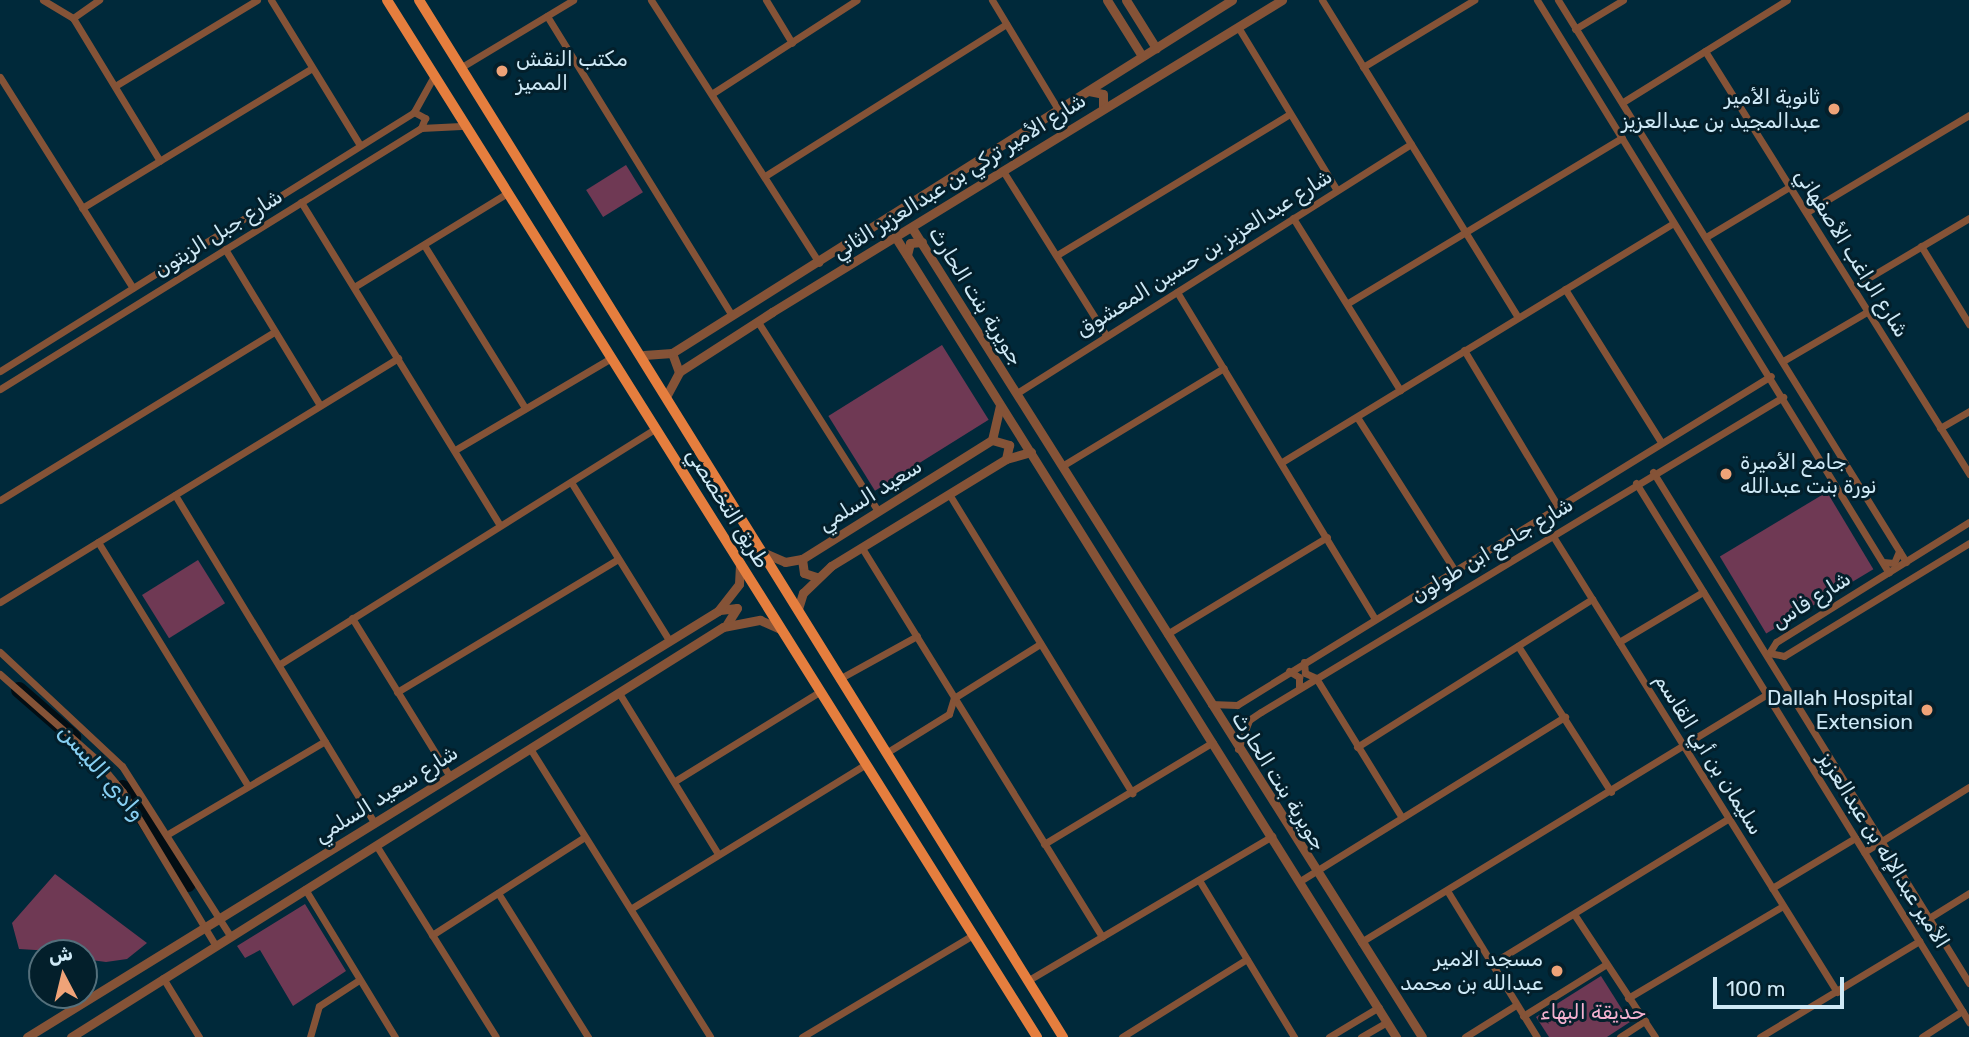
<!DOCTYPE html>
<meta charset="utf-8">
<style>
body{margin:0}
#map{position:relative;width:1969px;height:1037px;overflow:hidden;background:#00293a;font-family:Rubik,"Noto Sans Arabic",sans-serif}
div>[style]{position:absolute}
.green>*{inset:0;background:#6f3954;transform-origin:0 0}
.river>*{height:16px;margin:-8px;padding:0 8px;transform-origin:8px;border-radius:8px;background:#020d13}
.minor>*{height:7px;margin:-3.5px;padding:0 3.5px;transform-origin:3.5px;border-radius:3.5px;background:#855337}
.tertiary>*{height:9px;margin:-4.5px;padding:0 4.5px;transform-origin:4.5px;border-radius:4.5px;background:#855337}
.primary>*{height:10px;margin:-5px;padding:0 5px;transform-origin:5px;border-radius:5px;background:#e57e3e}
.dots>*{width:19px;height:19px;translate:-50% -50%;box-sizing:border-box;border:4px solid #031f2b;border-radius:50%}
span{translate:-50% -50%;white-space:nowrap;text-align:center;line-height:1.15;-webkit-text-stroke:6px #031f2b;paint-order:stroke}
.poi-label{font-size:21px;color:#cee9f6}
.left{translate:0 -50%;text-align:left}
.right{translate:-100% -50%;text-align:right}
.street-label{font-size:21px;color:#cee9f6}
.park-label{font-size:21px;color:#f4b1d0}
.water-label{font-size:23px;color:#87cff2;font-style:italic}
.north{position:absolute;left:28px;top:939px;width:70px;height:70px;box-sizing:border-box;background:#031f2b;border:2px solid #54707c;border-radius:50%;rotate:353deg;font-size:19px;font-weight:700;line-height:28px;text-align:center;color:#cee9f6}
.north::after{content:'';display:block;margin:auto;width:24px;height:32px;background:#efa378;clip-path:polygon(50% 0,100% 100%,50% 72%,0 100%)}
.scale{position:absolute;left:1713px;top:977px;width:131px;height:32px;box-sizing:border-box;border:4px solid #cee9f6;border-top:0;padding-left:9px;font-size:21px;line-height:24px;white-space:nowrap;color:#cee9f6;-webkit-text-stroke:5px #031f2b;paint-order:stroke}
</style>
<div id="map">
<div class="green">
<div style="left:626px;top:165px;width:32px;height:47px;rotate:58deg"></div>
<div style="left:942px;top:345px;width:88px;height:134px;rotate:58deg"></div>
<div style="left:1827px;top:492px;width:90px;height:125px;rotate:59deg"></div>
<div style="left:198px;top:560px;width:51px;height:66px;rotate:58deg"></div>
<div style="clip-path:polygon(55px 874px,147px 943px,127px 959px,106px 962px,84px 959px,84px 953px,19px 949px,12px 923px)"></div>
<div style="clip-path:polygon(305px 904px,346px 971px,293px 1006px,260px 950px,245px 958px,237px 946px)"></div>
<div style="clip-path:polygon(1601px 976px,1630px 1022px,1607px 1037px,1549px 1037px,1536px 1017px)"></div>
</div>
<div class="river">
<div style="left:19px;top:690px;width:72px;rotate:41deg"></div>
<div style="left:123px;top:788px;width:116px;rotate:55.9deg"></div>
</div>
<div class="minor">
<div style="left:43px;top:0;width:35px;rotate:31deg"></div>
<div style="left:73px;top:18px;width:167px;rotate:58.7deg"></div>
<div style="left:271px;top:0;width:170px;rotate:58.5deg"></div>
<div style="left:651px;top:0;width:312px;rotate:57.4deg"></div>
<div style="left:766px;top:0;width:50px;rotate:58.8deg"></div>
<div style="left:992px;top:0;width:130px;rotate:58.9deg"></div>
<div style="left:1322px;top:0;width:373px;rotate:58.3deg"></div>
<div style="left:1537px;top:0;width:672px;rotate:58.44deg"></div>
<div style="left:1558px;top:0;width:661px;rotate:58.23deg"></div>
<div style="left:547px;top:16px;width:352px;rotate:58.3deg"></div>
<div style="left:73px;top:18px;width:32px;rotate:-35deg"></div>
<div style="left:1238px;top:27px;width:189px;rotate:58.8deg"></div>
<div style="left:1575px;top:29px;width:56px;rotate:-31.1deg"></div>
<div style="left:1705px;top:51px;width:499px;rotate:58deg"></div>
<div style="left:1363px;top:67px;width:130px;rotate:-31.1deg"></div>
<div style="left:460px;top:68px;width:132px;rotate:-31deg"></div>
<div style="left:0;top:77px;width:249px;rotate:57.8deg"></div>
<div style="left:115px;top:86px;width:166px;rotate:-31.2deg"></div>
<div style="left:713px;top:93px;width:171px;rotate:-32.9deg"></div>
<div style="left:1623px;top:102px;width:193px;rotate:-31.9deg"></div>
<div style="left:414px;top:112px;width:13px;rotate:29deg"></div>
<div style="left:425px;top:118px;width:11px;rotate:112deg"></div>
<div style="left:1003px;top:171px;width:194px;rotate:57.9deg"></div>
<div style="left:765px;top:176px;width:285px;rotate:-32.2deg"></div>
<div style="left:301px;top:202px;width:378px;rotate:58.4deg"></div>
<div style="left:82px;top:208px;width:269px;rotate:-31.3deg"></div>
<div style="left:1807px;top:212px;width:189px;rotate:-30.9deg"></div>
<div style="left:1293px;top:218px;width:203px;rotate:58.1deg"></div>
<div style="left:1706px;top:237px;width:99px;rotate:-31deg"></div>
<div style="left:424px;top:245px;width:192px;rotate:58.2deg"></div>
<div style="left:1921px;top:246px;width:92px;rotate:58.4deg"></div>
<div style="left:225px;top:249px;width:183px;rotate:58.7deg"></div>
<div style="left:1057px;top:255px;width:272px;rotate:-31.2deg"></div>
<div style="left:354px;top:287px;width:178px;rotate:-31.5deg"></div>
<div style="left:1853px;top:287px;width:135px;rotate:-30.7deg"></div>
<div style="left:1565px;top:289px;width:181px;rotate:57.9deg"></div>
<div style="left:1177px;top:292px;width:382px;rotate:58.8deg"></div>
<div style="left:1348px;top:303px;width:320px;rotate:-31.1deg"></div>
<div style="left:758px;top:322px;width:224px;rotate:57.6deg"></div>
<div style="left:1464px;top:350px;width:181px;rotate:59deg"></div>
<div style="left:1783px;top:361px;width:97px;rotate:-30.3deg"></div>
<div style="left:0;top:371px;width:488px;rotate:-32deg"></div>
<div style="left:414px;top:112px;width:39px;rotate:-61deg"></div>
<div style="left:0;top:389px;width:495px;rotate:-31.8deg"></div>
<div style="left:421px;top:128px;width:40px;rotate:-2.9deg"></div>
<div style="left:1017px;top:393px;width:466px;rotate:-32.3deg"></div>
<div style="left:1357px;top:417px;width:183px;rotate:57.5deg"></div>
<div style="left:1940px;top:428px;width:34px;rotate:-30deg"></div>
<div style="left:455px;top:450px;width:181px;rotate:-30.5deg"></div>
<div style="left:1282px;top:462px;width:458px;rotate:-31.4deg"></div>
<div style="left:1062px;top:466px;width:189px;rotate:-31.2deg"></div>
<div style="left:1653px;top:472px;width:601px;rotate:58.27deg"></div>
<div style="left:571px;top:482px;width:186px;rotate:58.2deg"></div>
<div style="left:1636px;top:483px;width:634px;rotate:58.29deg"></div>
<div style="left:949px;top:494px;width:351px;rotate:58.5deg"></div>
<div style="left:175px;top:495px;width:381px;rotate:58.7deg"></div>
<div style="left:0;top:500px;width:321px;rotate:-31.5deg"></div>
<div style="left:1969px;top:522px;width:227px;rotate:148.1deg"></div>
<div style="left:1776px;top:642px;width:13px;rotate:122deg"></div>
<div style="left:1769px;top:653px;width:15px;rotate:11deg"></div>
<div style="left:1784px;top:656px;width:217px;rotate:-31.4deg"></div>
<div style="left:1551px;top:533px;width:541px;rotate:58.07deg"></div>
<div style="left:98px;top:542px;width:286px;rotate:58.4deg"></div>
<div style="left:862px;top:548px;width:457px;rotate:58.3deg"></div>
<div style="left:1883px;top:562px;width:11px;rotate:5deg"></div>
<div style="left:1894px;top:563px;width:13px;rotate:-67deg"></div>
<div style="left:0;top:602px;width:467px;rotate:-31.5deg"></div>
<div style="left:352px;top:618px;width:185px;rotate:58.3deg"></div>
<div style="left:1167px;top:634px;width:187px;rotate:-31.2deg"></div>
<div style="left:1619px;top:642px;width:98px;rotate:-30.8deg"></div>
<div style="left:1518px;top:646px;width:173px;rotate:57.5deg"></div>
<div style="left:0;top:652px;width:167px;rotate:43.1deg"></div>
<div style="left:122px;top:766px;width:199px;rotate:57.5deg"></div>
<div style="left:1304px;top:662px;width:11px;rotate:85deg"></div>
<div style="left:1305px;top:673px;width:12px;rotate:24deg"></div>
<div style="left:1316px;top:678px;width:162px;rotate:58.4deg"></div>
<div style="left:280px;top:664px;width:443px;rotate:-32.1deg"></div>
<div style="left:1289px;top:671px;width:12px;rotate:31deg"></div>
<div style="left:1299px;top:677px;width:11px;rotate:90deg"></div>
<div style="left:0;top:674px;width:127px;rotate:41.5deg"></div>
<div style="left:95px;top:758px;width:44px;rotate:50.5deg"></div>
<div style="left:123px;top:792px;width:176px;rotate:58.9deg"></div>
<div style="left:839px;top:679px;width:89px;rotate:-28.9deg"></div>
<div style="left:397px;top:692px;width:258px;rotate:-31deg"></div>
<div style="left:619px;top:693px;width:187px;rotate:58.4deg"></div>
<div style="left:1211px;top:704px;width:26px;rotate:2deg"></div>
<div style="left:1237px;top:705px;width:627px;rotate:-31.64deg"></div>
<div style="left:1357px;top:747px;width:278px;rotate:-32.2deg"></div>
<div style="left:1238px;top:749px;width:31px;rotate:-69deg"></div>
<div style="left:1249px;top:720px;width:14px;rotate:-34deg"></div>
<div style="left:1261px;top:712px;width:610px;rotate:-31.11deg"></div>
<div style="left:531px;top:750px;width:338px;rotate:58deg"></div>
<div style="left:886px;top:753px;width:74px;rotate:-31.8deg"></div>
<div style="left:949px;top:714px;width:17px;rotate:-73deg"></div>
<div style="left:954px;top:698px;width:102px;rotate:-32.1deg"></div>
<div style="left:675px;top:781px;width:169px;rotate:-31.7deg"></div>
<div style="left:168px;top:834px;width:182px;rotate:-30.6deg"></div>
<div style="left:1044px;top:844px;width:197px;rotate:-31.1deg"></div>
<div style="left:376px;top:845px;width:226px;rotate:58deg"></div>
<div style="left:1864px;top:852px;width:123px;rotate:-31.8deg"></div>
<div style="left:1199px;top:880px;width:184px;rotate:58.8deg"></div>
<div style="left:1300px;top:881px;width:312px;rotate:-31.8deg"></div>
<div style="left:1772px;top:888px;width:97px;rotate:-31.1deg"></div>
<div style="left:305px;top:889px;width:173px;rotate:58.7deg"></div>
<div style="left:1448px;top:892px;width:170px;rotate:58.5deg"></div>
<div style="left:498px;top:893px;width:170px;rotate:58deg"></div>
<div style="left:632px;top:908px;width:273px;rotate:-31.6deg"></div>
<div style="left:1574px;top:914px;width:147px;rotate:56.6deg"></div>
<div style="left:1929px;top:918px;width:47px;rotate:-32deg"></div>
<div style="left:432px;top:935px;width:179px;rotate:-32.7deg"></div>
<div style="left:1361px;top:942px;width:476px;rotate:-31.4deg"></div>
<div style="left:1491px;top:964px;width:278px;rotate:-31.5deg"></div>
<div style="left:163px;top:978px;width:69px;rotate:58.6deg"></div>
<div style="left:1027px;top:981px;width:285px;rotate:-30.6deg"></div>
<div style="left:1628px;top:998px;width:180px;rotate:-30.7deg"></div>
<div style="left:1523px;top:1016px;width:97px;rotate:-31.9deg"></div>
<div style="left:310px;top:1037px;width:32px;rotate:-74deg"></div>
<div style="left:319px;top:1006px;width:48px;rotate:-33deg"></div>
<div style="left:802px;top:1037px;width:199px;rotate:-30.8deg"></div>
<div style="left:1122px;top:1037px;width:147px;rotate:-32deg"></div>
<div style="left:1329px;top:1037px;width:58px;rotate:-31deg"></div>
<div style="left:1361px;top:1037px;width:30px;rotate:-30deg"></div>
<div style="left:1465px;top:1037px;width:60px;rotate:-32.1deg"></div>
<div style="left:1620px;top:1037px;width:30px;rotate:-33deg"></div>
<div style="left:1760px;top:1037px;width:186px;rotate:-31.1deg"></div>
<div style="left:1922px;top:1037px;width:48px;rotate:-33deg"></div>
</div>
<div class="tertiary">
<div style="left:1107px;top:0;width:66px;rotate:58deg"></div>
<div style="left:1126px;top:0;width:57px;rotate:58deg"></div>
<div style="left:1089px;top:91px;width:14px;rotate:12deg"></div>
<div style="left:1103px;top:94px;width:14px;rotate:90deg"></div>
<div style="left:912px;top:228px;width:956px;rotate:57.77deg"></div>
<div style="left:896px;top:238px;width:943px;rotate:57.96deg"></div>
<div style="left:907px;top:255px;width:12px;rotate:-76deg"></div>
<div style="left:910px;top:243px;width:12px;rotate:-5deg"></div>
<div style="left:672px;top:353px;width:20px;rotate:70deg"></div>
<div style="left:644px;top:355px;width:28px;rotate:-4deg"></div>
<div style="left:672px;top:353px;width:662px;rotate:-32.23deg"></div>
<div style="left:667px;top:395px;width:26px;rotate:-62deg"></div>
<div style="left:679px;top:372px;width:111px;rotate:-32.8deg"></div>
<div style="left:772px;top:312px;width:598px;rotate:-31.46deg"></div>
<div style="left:992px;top:440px;width:18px;rotate:16deg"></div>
<div style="left:1009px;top:445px;width:14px;rotate:102deg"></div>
<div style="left:762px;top:552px;width:25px;rotate:23deg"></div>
<div style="left:785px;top:562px;width:17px;rotate:-10deg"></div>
<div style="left:802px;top:559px;width:224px;rotate:-32.1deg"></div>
<div style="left:992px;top:440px;width:35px;rotate:-77deg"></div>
<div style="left:802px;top:559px;width:14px;rotate:82deg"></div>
<div style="left:804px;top:573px;width:13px;rotate:18deg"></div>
<div style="left:798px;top:609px;width:17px;rotate:-73deg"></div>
<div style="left:803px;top:593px;width:39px;rotate:-44deg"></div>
<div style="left:831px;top:566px;width:205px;rotate:-31.4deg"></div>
<div style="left:1006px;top:459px;width:26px;rotate:-16deg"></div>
<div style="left:720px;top:610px;width:17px;rotate:-7deg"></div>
<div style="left:737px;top:608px;width:19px;rotate:122deg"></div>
<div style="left:27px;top:1037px;width:812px;rotate:-31.65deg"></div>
<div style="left:718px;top:611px;width:34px;rotate:-52deg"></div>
<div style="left:739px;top:584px;width:21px;rotate:-87deg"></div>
<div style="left:71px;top:1037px;width:770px;rotate:-32.16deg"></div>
<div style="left:723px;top:627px;width:38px;rotate:-11deg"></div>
<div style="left:760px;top:620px;width:22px;rotate:24deg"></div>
</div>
<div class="primary">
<div style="left:387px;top:0;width:1224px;rotate:57.92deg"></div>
<div style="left:419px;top:0;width:1221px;rotate:58.16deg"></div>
</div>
<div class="dots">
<div style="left:502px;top:71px;background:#efa378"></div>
<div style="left:1834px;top:109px;background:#efa378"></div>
<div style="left:1726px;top:474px;background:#efa378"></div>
<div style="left:1927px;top:710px;background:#efa378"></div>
<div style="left:1557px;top:971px;background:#efa378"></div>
</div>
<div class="poi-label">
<span class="left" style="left:516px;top:71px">مكتب النقش<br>المميز</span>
<span class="right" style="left:1820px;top:109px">ثانوية الأمير<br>عبدالمجيد بن عبدالعزيز</span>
<span class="left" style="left:1740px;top:474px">جامع الأميرة<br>نورة بنت عبدالله</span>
<span class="right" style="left:1913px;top:710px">Dallah Hospital<br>Extension</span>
<span class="right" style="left:1543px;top:971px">مسجد الامير<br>عبدالله بن محمد</span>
</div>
<div class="street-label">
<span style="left:959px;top:176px;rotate:-32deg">شارع الأمير تركي بن عبدالعزيز الثاني</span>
<span style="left:218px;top:233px;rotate:-32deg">شارع جبل الزيتون</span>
<span style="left:1204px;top:253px;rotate:-32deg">شارع عبدالعزيز بن حسين المعشوق</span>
<span style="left:1852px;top:253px;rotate:58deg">شارع الراغب الأصفهاني</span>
<span style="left:976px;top:296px;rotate:58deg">جويرية بنت الحارث</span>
<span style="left:870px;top:495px;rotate:-32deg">سعيد السلمي</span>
<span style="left:728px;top:508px;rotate:58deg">طريق التخصصي</span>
<span style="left:1492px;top:550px;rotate:-31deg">شارع جامع ابن طولون</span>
<span style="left:1811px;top:600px;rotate:-32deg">شارع فاس</span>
<span style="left:1709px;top:754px;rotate:58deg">سليمان بن أبي القاسم</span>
<span style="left:1279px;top:781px;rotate:58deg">جويرية بنت الحارث</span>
<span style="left:386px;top:794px;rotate:-32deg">شارع سعيد السلمي</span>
<span style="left:1884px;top:850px;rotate:58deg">الأمير عبدالإله بن عبدالعزيز</span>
</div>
<div class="park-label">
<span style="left:1593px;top:1012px">حديقة البهاء</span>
</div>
<div class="water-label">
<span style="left:102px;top:772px;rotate:49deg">وادي الليسن</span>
</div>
<div class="north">ش</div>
<div class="scale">100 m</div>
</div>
